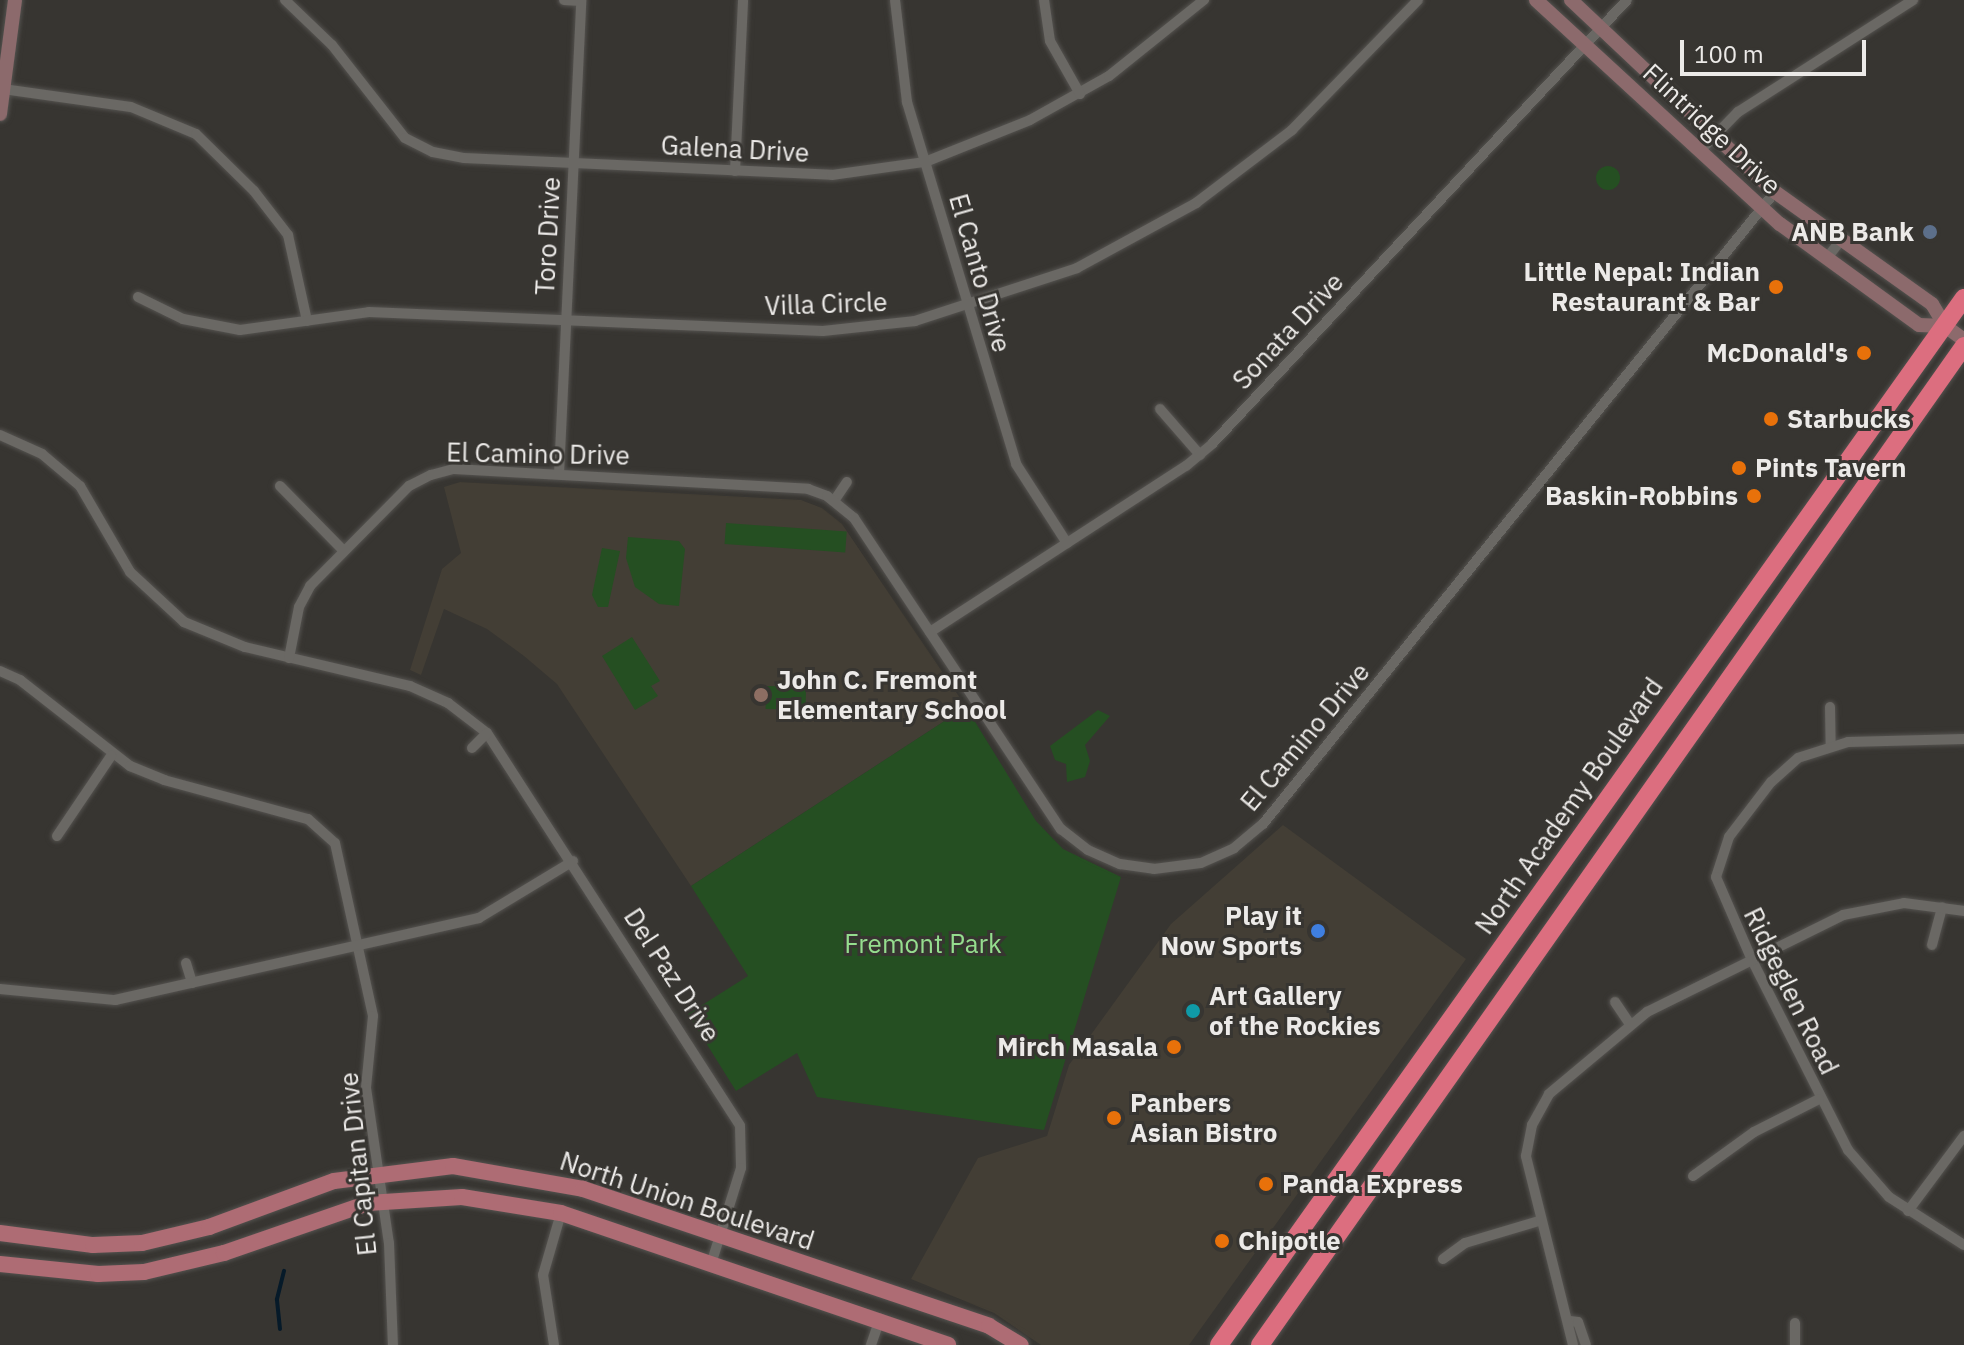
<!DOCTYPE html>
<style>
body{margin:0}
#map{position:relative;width:1964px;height:1345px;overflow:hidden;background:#373531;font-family:"IBM Plex Sans",sans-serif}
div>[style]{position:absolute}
.built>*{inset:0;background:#433e35}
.green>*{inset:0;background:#254f22;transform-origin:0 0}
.round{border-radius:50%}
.stream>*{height:4px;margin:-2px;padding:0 2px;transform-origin:2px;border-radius:2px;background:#061a29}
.roads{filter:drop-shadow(0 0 2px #54524f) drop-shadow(0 0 2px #54524f)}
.street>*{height:10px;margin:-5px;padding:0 5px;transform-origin:5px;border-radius:5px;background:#6a6864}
.secondary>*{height:14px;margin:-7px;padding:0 7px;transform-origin:7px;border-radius:7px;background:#8c6a6c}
.primary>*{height:16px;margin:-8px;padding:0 8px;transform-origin:8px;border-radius:8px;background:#ae6c74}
.highway>*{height:18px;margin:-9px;padding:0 9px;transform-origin:9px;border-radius:9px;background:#dc6e7f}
.dots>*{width:22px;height:22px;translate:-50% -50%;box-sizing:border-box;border:4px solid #373531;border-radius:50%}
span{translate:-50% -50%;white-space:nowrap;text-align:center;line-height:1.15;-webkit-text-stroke:6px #373531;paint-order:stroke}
.street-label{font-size:26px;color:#eceae8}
.poi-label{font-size:26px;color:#eceae8;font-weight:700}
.right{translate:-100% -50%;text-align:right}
.left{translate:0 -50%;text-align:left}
.park-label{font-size:26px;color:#95dd8e}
.scale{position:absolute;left:1680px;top:40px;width:186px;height:36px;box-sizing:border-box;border:4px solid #eceae8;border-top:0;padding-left:10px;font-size:24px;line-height:28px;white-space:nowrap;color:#eceae8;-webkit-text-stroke:6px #373531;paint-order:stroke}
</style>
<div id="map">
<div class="built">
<div style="clip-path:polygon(460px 482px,801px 500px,822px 508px,842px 524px,966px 707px,691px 886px,557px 684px,524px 656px,487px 629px,444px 609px,421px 675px,410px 670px,442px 569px,461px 553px,444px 487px)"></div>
<div style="clip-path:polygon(1283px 825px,1466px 959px,1189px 1345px,1041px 1345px,994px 1313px,911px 1279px,978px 1158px,1047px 1136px,1069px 1065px,1171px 924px)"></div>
</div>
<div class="green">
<div class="round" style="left:1596px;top:166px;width:24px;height:24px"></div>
<div style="left:726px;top:523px;width:121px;height:21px;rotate:4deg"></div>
<div style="clip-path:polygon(628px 537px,679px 541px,685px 549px,679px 606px,659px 604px,635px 587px,626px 558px)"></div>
<div style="clip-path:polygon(602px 548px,620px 551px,608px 607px,598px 607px,592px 595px)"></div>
<div style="clip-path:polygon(632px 637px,660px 681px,651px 686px,658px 696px,635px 710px,602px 656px)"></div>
<div style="left:766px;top:686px;width:40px;height:23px;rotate:1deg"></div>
<div style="clip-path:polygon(966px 707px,1036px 821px,1063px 849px,1121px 877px,1044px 1130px,817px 1097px,797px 1053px,736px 1091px,688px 1014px,748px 976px,691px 886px)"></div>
<div style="clip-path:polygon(1098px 710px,1110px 716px,1085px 745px,1090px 761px,1085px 777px,1067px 782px,1066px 764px,1055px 760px,1050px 746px)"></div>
</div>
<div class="stream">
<div style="left:280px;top:1329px;width:30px;rotate:-96deg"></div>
<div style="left:277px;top:1299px;width:29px;rotate:-76deg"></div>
</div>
<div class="roads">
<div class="street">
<div style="left:285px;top:0;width:65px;rotate:43.8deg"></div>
<div style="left:332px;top:45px;width:118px;rotate:51.9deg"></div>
<div style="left:405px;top:138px;width:31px;rotate:27deg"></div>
<div style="left:433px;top:152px;width:32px;rotate:11deg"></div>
<div style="left:464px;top:158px;width:368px;rotate:2.6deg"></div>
<div style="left:832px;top:175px;width:94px;rotate:-8deg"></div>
<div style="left:925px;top:162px;width:113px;rotate:-21.8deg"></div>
<div style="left:1030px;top:120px;width:90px;rotate:-29.1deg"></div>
<div style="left:1109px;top:76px;width:122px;rotate:-38.7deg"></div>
<div style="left:564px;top:0;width:17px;rotate:3deg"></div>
<div style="left:895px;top:0;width:103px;rotate:83.3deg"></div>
<div style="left:907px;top:102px;width:378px;rotate:73.2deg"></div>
<div style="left:1016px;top:464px;width:94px;rotate:57.2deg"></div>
<div style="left:1044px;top:0;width:41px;rotate:81.7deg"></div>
<div style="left:1050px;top:41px;width:61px;rotate:60.5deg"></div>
<div style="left:3px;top:89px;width:129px;rotate:8deg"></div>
<div style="left:131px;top:107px;width:70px;rotate:22.6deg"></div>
<div style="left:196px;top:134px;width:81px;rotate:44.5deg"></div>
<div style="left:254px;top:191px;width:56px;rotate:52.3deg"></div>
<div style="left:288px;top:235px;width:88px;rotate:77.5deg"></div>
<div style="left:1699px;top:152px;width:56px;rotate:-45.7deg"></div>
<div style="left:1738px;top:112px;width:208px;rotate:-32.6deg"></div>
<div style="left:735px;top:171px;width:171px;rotate:-87.3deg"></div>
<div style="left:1827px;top:258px;width:23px;rotate:-52deg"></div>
<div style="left:138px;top:297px;width:50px;rotate:26.1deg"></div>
<div style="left:183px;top:319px;width:58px;rotate:10.9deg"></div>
<div style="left:240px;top:330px;width:130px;rotate:-7.9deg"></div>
<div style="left:369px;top:312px;width:454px;rotate:2.4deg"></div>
<div style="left:823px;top:331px;width:93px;rotate:-6.2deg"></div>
<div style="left:915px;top:321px;width:170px;rotate:-18.1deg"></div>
<div style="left:1077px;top:268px;width:136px;rotate:-28.6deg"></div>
<div style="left:1196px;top:203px;width:121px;rotate:-37.2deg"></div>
<div style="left:1292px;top:130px;width:181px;rotate:-45.9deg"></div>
<div style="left:1160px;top:409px;width:61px;rotate:49deg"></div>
<div style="left:0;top:435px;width:46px;rotate:24.3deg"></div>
<div style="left:42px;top:454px;width:50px;rotate:40.1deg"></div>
<div style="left:80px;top:486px;width:99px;rotate:59.8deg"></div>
<div style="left:130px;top:572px;width:74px;rotate:42.8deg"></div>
<div style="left:184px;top:622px;width:66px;rotate:22.3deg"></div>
<div style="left:245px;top:647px;width:170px;rotate:13.3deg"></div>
<div style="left:410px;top:686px;width:42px;rotate:24.1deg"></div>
<div style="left:448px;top:703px;width:49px;rotate:37.6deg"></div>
<div style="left:487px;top:733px;width:467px;rotate:57.2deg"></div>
<div style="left:740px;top:1126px;width:42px;rotate:88.6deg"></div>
<div style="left:741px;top:1168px;width:97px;rotate:107.3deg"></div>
<div style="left:559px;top:474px;width:475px;rotate:-87.3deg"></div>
<div style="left:280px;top:486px;width:88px;rotate:45.5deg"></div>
<div style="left:834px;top:501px;width:23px;rotate:-56deg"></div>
<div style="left:930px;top:632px;width:305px;rotate:-33deg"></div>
<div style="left:1186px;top:466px;width:35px;rotate:-40deg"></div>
<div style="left:1213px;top:443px;width:606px;rotate:-46.94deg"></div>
<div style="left:289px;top:658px;width:52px;rotate:-78.9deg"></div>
<div style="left:299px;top:607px;width:24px;rotate:-62deg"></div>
<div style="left:310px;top:586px;width:141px;rotate:-45.3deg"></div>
<div style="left:409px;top:486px;width:25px;rotate:-27deg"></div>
<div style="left:431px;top:475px;width:24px;rotate:-15deg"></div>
<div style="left:454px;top:469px;width:355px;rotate:3.2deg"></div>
<div style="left:808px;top:489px;width:20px;rotate:20deg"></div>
<div style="left:827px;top:496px;width:35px;rotate:39deg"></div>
<div style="left:854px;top:518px;width:374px;rotate:56.4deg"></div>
<div style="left:1061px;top:829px;width:34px;rotate:38deg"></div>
<div style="left:1088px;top:850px;width:35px;rotate:24deg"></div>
<div style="left:1120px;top:864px;width:34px;rotate:8deg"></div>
<div style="left:1154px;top:869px;width:47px;rotate:-7.3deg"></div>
<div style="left:1201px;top:863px;width:36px;rotate:-24deg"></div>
<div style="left:1234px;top:848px;width:38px;rotate:-40deg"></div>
<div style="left:1263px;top:824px;width:813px;rotate:-50.99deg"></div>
<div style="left:0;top:671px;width:22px;rotate:24deg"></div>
<div style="left:20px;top:680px;width:140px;rotate:38deg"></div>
<div style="left:130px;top:766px;width:37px;rotate:22deg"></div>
<div style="left:164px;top:780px;width:149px;rotate:15.2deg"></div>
<div style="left:308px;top:819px;width:36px;rotate:42deg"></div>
<div style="left:335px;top:843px;width:177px;rotate:77.6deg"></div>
<div style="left:373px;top:1016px;width:72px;rotate:95.6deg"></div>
<div style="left:366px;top:1088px;width:157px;rotate:81.6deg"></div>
<div style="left:389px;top:1243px;width:102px;rotate:87.8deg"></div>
<div style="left:1830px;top:707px;width:39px;rotate:89deg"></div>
<div style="left:1964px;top:739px;width:116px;rotate:178.5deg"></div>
<div style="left:1848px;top:742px;width:52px;rotate:162.3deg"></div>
<div style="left:1798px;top:758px;width:36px;rotate:138deg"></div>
<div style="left:1771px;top:782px;width:69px;rotate:127.4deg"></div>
<div style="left:1729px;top:837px;width:42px;rotate:108deg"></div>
<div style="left:1716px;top:877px;width:90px;rotate:66.6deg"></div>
<div style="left:1752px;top:960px;width:213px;rotate:63.2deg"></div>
<div style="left:1848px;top:1150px;width:62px;rotate:48.9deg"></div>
<div style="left:1889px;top:1197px;width:89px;rotate:32.6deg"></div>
<div style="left:472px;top:748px;width:21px;rotate:-45deg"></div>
<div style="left:57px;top:836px;width:97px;rotate:-56deg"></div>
<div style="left:1932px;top:945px;width:39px;rotate:-75deg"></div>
<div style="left:186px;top:963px;width:21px;rotate:73deg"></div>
<div style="left:0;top:989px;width:116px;rotate:5.5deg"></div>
<div style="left:115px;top:1000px;width:373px;rotate:-12.7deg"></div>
<div style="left:479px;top:918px;width:110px;rotate:-31.2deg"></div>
<div style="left:1615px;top:1002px;width:25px;rotate:56deg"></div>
<div style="left:1693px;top:1176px;width:75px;rotate:-35.8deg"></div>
<div style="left:1754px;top:1132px;width:73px;rotate:-26.9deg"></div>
<div style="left:1908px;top:1211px;width:94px;rotate:-53.3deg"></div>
<div style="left:1443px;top:1259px;width:27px;rotate:-36deg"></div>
<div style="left:1465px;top:1243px;width:77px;rotate:-16.6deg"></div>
<div style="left:1570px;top:1321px;width:8px;rotate:7deg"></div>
<div style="left:1578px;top:1322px;width:24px;rotate:71deg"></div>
<div style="left:554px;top:1345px;width:71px;rotate:-98.9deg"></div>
<div style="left:543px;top:1275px;width:65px;rotate:-73.8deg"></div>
<div style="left:871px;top:1345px;width:28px;rotate:-71deg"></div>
<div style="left:1573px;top:1345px;width:195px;rotate:-104deg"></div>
<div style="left:1526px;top:1156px;width:32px;rotate:-79deg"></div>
<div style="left:1532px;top:1125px;width:35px;rotate:-61deg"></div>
<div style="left:1549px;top:1094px;width:128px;rotate:-39.9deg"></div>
<div style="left:1647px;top:1012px;width:219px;rotate:-26.3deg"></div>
<div style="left:1843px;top:915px;width:62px;rotate:-11.1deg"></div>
<div style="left:1904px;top:903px;width:61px;rotate:7.6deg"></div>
<div style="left:1795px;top:1345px;width:22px;rotate:-90deg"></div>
</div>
<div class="secondary">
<div style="left:1536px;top:0;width:331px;rotate:42.6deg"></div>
<div style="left:1780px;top:224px;width:172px;rotate:36deg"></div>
<div style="left:1919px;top:325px;width:26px;rotate:2deg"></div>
<div style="left:1571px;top:0;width:280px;rotate:43.3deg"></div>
<div style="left:1775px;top:192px;width:193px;rotate:35.5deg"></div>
<div style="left:1932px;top:304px;width:26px;rotate:59deg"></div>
<div style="left:1945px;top:326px;width:24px;rotate:36deg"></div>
<div style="left:0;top:114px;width:115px;rotate:-82.5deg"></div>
</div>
<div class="primary">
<div style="left:0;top:1233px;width:94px;rotate:7.4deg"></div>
<div style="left:93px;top:1245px;width:49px;rotate:-2.3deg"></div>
<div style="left:142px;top:1243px;width:69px;rotate:-13.4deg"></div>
<div style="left:209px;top:1227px;width:133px;rotate:-20.2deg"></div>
<div style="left:334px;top:1181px;width:120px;rotate:-7.2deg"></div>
<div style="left:453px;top:1166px;width:132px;rotate:10deg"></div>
<div style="left:583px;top:1189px;width:428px;rotate:18.6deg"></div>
<div style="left:989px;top:1326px;width:37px;rotate:31deg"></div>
<div style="left:0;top:1264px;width:99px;rotate:5.8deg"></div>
<div style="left:98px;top:1274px;width:46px;rotate:-2.5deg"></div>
<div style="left:144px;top:1272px;width:82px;rotate:-13.4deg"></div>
<div style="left:224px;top:1253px;width:152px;rotate:-19.1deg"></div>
<div style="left:368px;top:1203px;width:94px;rotate:-3.7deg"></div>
<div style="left:462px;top:1197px;width:100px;rotate:9.2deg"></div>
<div style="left:561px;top:1213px;width:409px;rotate:18.8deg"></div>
</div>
<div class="highway">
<div style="left:1219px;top:1345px;width:1285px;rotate:-54.57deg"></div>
<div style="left:1260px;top:1345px;width:1222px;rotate:-54.83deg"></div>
</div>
</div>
<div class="dots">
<div style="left:1930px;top:232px;background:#5c6f8a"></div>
<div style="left:1776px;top:287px;background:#e8710a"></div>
<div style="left:1864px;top:353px;background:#e8710a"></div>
<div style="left:1771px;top:419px;background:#e8710a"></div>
<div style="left:1739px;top:468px;background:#e8710a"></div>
<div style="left:1754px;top:496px;background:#e8710a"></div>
<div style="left:761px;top:695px;background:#8d6e63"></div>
<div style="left:1318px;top:931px;background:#3f7fe0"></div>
<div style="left:1193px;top:1011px;background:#0f9aa8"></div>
<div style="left:1174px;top:1047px;background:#e8710a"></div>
<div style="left:1114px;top:1118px;background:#e8710a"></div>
<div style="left:1266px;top:1184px;background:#e8710a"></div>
<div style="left:1222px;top:1241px;background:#e8710a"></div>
</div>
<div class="street-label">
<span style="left:1712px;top:129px;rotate:43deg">Flintridge Drive</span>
<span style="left:735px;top:149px;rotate:3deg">Galena Drive</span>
<span style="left:548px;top:236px;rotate:-87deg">Toro Drive</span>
<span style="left:980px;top:273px;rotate:74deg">El Canto Drive</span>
<span style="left:826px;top:304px;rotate:-2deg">Villa Circle</span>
<span style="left:1288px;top:331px;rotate:-47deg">Sonata Drive</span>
<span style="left:538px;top:454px;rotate:1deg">El Camino Drive</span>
<span style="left:1305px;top:737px;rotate:-50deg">El Camino Drive</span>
<span style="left:1569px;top:806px;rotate:-55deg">North Academy Boulevard</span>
<span style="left:672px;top:975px;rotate:57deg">Del Paz Drive</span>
<span style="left:1791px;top:991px;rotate:64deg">Ridgeglen Road</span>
<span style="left:358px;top:1164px;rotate:-96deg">El Capitan Drive</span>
<span style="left:687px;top:1201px;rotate:18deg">North Union Boulevard</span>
</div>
<div class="poi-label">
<span class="right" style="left:1914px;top:232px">ANB Bank</span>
<span class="right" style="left:1760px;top:287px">Little Nepal: Indian<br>Restaurant &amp; Bar</span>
<span class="right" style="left:1848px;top:353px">McDonald's</span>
<span class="left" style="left:1787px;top:419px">Starbucks</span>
<span class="left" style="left:1755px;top:468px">Pints Tavern</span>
<span class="right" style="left:1738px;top:496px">Baskin-Robbins</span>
<span class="left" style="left:777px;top:695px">John C. Fremont<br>Elementary School</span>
<span class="right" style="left:1302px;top:931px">Play it<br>Now Sports</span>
<span class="left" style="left:1209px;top:1011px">Art Gallery<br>of the Rockies</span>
<span class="right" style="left:1158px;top:1047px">Mirch Masala</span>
<span class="left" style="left:1130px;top:1118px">Panbers<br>Asian Bistro</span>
<span class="left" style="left:1282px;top:1184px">Panda Express</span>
<span class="left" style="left:1238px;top:1241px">Chipotle</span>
</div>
<div class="park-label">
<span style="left:923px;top:944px">Fremont Park</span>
</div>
<div class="scale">100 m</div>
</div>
